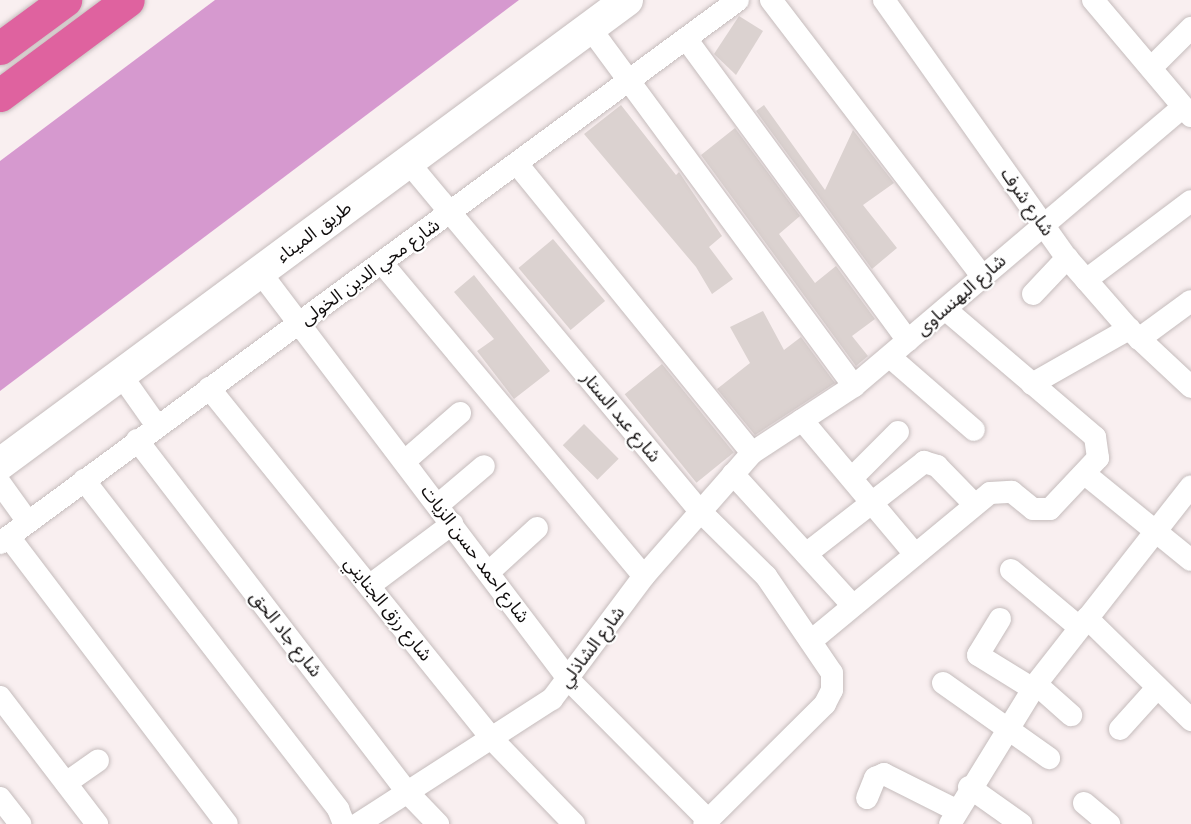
<!DOCTYPE html>
<meta charset="utf-8">
<style>
body{margin:0}
#map{position:relative;width:1191px;height:824px;overflow:hidden;background:#f9eff0;font-family:"Space Grotesk","Noto Sans Arabic",sans-serif}
div>[style]{position:absolute}
.water>*{inset:0;background:#d699cf}
.building>*{inset:0;background:#dbd2d0;transform-origin:0 0}
.roads{filter:drop-shadow(0 0 2px #c5bcbc) drop-shadow(0 0 2px #c5bcbc)}
.street>*{height:22px;margin:-11px;padding:0 11px;transform-origin:11px;border-radius:11px;background:#fff}
.secondary>*{height:32px;margin:-16px;padding:0 16px;transform-origin:16px;border-radius:16px;background:#fff}
.highway>*{height:33px;margin:-16.5px;padding:0 16.5px;transform-origin:16.5px;border-radius:16.5px;background:#df629f}
span{translate:-50% -50%;white-space:nowrap;text-align:center;line-height:1.15;-webkit-text-stroke:4.5px #fff;paint-order:stroke}
.street-label{font-size:18px;color:#100d0d}
</style>
<div id="map">
<div class="water">
<div style="clip-path:polygon(215px 0,519px 0,0 391px,0 161px)"></div>
</div>
<div class="building">
<div style="clip-path:polygon(739px 16px,763px 31px,736px 75px,714px 54px)"></div>
<div style="clip-path:polygon(621px 105px,676px 175px,679px 172px,722px 236px,709px 247px,733px 279px,712px 294px,696px 267px,584px 134px)"></div>
<div style="clip-path:polygon(764px 105px,825px 190px,853px 130px,894px 183px,863px 205px,897px 248px,872px 269px,756px 111px)"></div>
<div style="clip-path:polygon(735px 128px,800px 216px,779px 234px,815px 283px,836px 266px,875px 319px,852px 336px,868px 356px,856px 366px,701px 155px)"></div>
<div style="left:553px;top:239px;width:81px;height:45px;rotate:50deg"></div>
<div style="clip-path:polygon(474px 275px,550px 371px,514px 399px,477px 351px,494px 339px,454px 292px)"></div>
<div style="clip-path:polygon(763px 311px,784px 350px,801px 337px,835px 383px,755px 435px,717px 389px,750px 363px,730px 327px)"></div>
<div style="left:662px;top:364px;width:114px;height:48px;rotate:51deg"></div>
<div style="left:584px;top:424px;width:49px;height:30px;rotate:45deg"></div>
</div>
<div class="roads">
<div class="street">
<div style="left:771px;top:0;width:349px;rotate:52.6deg"></div>
<div style="left:884px;top:0;width:316px;rotate:54.7deg"></div>
<div style="left:1067px;top:258px;width:94px;rotate:48.9deg"></div>
<div style="left:1129px;top:329px;width:85px;rotate:43.1deg"></div>
<div style="left:1093px;top:0;width:152px;rotate:49.8deg"></div>
<div style="left:590px;top:28px;width:445px;rotate:53.6deg"></div>
<div style="left:687px;top:40px;width:373px;rotate:53.7deg"></div>
<div style="left:1151px;top:68px;width:57px;rotate:-45deg"></div>
<div style="left:408px;top:162px;width:455px;rotate:50.1deg"></div>
<div style="left:700px;top:511px;width:93px;rotate:44.6deg"></div>
<div style="left:766px;top:576px;width:117px;rotate:55.8deg"></div>
<div style="left:832px;top:673px;width:17px;rotate:90deg"></div>
<div style="left:832px;top:690px;width:16px;rotate:117deg"></div>
<div style="left:825px;top:704px;width:170px;rotate:135.2deg"></div>
<div style="left:518px;top:165px;width:371px;rotate:50.9deg"></div>
<div style="left:382px;top:263px;width:408px;rotate:50.1deg"></div>
<div style="left:260px;top:272px;width:512px;rotate:52.86deg"></div>
<div style="left:569px;top:680px;width:197px;rotate:45.2deg"></div>
<div style="left:1086px;top:280px;width:131px;rotate:-37deg"></div>
<div style="left:1033px;top:294px;width:50px;rotate:-46.6deg"></div>
<div style="left:1139px;top:339px;width:64px;rotate:-36.2deg"></div>
<div style="left:890px;top:357px;width:111px;rotate:41deg"></div>
<div style="left:121px;top:375px;width:62px;rotate:54.8deg"></div>
<div style="left:1032px;top:384px;width:112px;rotate:-29.6deg"></div>
<div style="left:209px;top:388px;width:451px;rotate:51.1deg"></div>
<div style="left:492px;top:739px;width:118px;rotate:46deg"></div>
<div style="left:802px;top:420px;width:175px;rotate:49.9deg"></div>
<div style="left:137px;top:440px;width:446px;rotate:52.5deg"></div>
<div style="left:409px;top:794px;width:42px;rotate:46deg"></div>
<div style="left:405px;top:461px;width:73px;rotate:-41.1deg"></div>
<div style="left:733px;top:474px;width:177px;rotate:47.7deg"></div>
<div style="left:1085px;top:474px;width:136px;rotate:39.1deg"></div>
<div style="left:852px;top:478px;width:65px;rotate:-45deg"></div>
<div style="left:84px;top:480px;width:416px;rotate:52.3deg"></div>
<div style="left:338px;top:809px;width:16px;rotate:68deg"></div>
<div style="left:0;top:483px;width:48px;rotate:54.3deg"></div>
<div style="left:438px;top:505px;width:60px;rotate:-40.3deg"></div>
<div style="left:9px;top:537px;width:360px;rotate:52.8deg"></div>
<div style="left:0;top:543px;width:916px;rotate:-36.34deg"></div>
<div style="left:806px;top:554px;width:150px;rotate:-37.9deg"></div>
<div style="left:924px;top:462px;width:14px;rotate:17deg"></div>
<div style="left:937px;top:466px;width:54px;rotate:45.7deg"></div>
<div style="left:1011px;top:570px;width:89px;rotate:40deg"></div>
<div style="left:489px;top:572px;width:65px;rotate:-42.5deg"></div>
<div style="left:369px;top:586px;width:104px;rotate:-36.8deg"></div>
<div style="left:1087px;top:618px;width:146px;rotate:44.4deg"></div>
<div style="left:1000px;top:619px;width:42px;rotate:121.4deg"></div>
<div style="left:978px;top:655px;width:65px;rotate:31.7deg"></div>
<div style="left:811px;top:641px;width:232px;rotate:-39.6deg"></div>
<div style="left:990px;top:493px;width:22px;rotate:-3deg"></div>
<div style="left:1012px;top:492px;width:27px;rotate:39deg"></div>
<div style="left:1033px;top:509px;width:17px"></div>
<div style="left:1050px;top:509px;width:70px;rotate:-46.7deg"></div>
<div style="left:1098px;top:458px;width:21px;rotate:-98deg"></div>
<div style="left:1095px;top:437px;width:197px;rotate:-139.5deg"></div>
<div style="left:943px;top:683px;width:130px;rotate:35.3deg"></div>
<div style="left:1036px;top:684px;width:47px;rotate:41.5deg"></div>
<div style="left:0;top:697px;width:160px;rotate:52.6deg"></div>
<div style="left:1120px;top:729px;width:55px;rotate:-47.9deg"></div>
<div style="left:66px;top:783px;width:39px;rotate:-35deg"></div>
<div style="left:969px;top:787px;width:64px;rotate:35.4deg"></div>
<div style="left:0;top:798px;width:33px;rotate:52deg"></div>
<div style="left:867px;top:798px;width:22px;rotate:-68deg"></div>
<div style="left:875px;top:778px;width:10px;rotate:-24deg"></div>
<div style="left:884px;top:774px;width:80px;rotate:26.6deg"></div>
<div style="left:1084px;top:803px;width:33px;rotate:40deg"></div>
<div style="left:358px;top:824px;width:231px;rotate:-32.8deg"></div>
<div style="left:552px;top:699px;width:154px;rotate:-53.2deg"></div>
<div style="left:644px;top:576px;width:164px;rotate:-48.7deg"></div>
<div style="left:752px;top:453px;width:122px;rotate:-33.3deg"></div>
<div style="left:854px;top:386px;width:431px;rotate:-40.3deg"></div>
<div style="left:950px;top:824px;width:164px;rotate:-58.4deg"></div>
<div style="left:1036px;top:684px;width:251px;rotate:-51.9deg"></div>
</div>
<div class="secondary">
<div style="left:0;top:464px;width:780px;rotate:-36.5deg"></div>
</div>
<div class="highway">
<div style="left:0;top:48px;width:81px;rotate:-36.4deg"></div>
<div style="left:0;top:95px;width:159px;rotate:-36.6deg"></div>
</div>
</div>
<div class="street-label">
<span style="left:1027px;top:202px;rotate:55deg">شارع شرف</span>
<span style="left:314px;top:232px;rotate:-37deg">طريق الميناء</span>
<span style="left:370px;top:272px;rotate:-36deg">شارع محي الدين الخولى</span>
<span style="left:961px;top:295px;rotate:-41deg">شارع البهنساوى</span>
<span style="left:621px;top:417px;rotate:50deg">شارع عبد الستار</span>
<span style="left:475px;top:554px;rotate:53deg">شارع احمد حسن الزيات</span>
<span style="left:388px;top:609px;rotate:51deg">شارع رزق الجنايني</span>
<span style="left:286px;top:634px;rotate:52deg">شارع جاد الحق</span>
<span style="left:592px;top:647px;rotate:-53deg">شارع الشاذلي</span>
</div>
</div>
